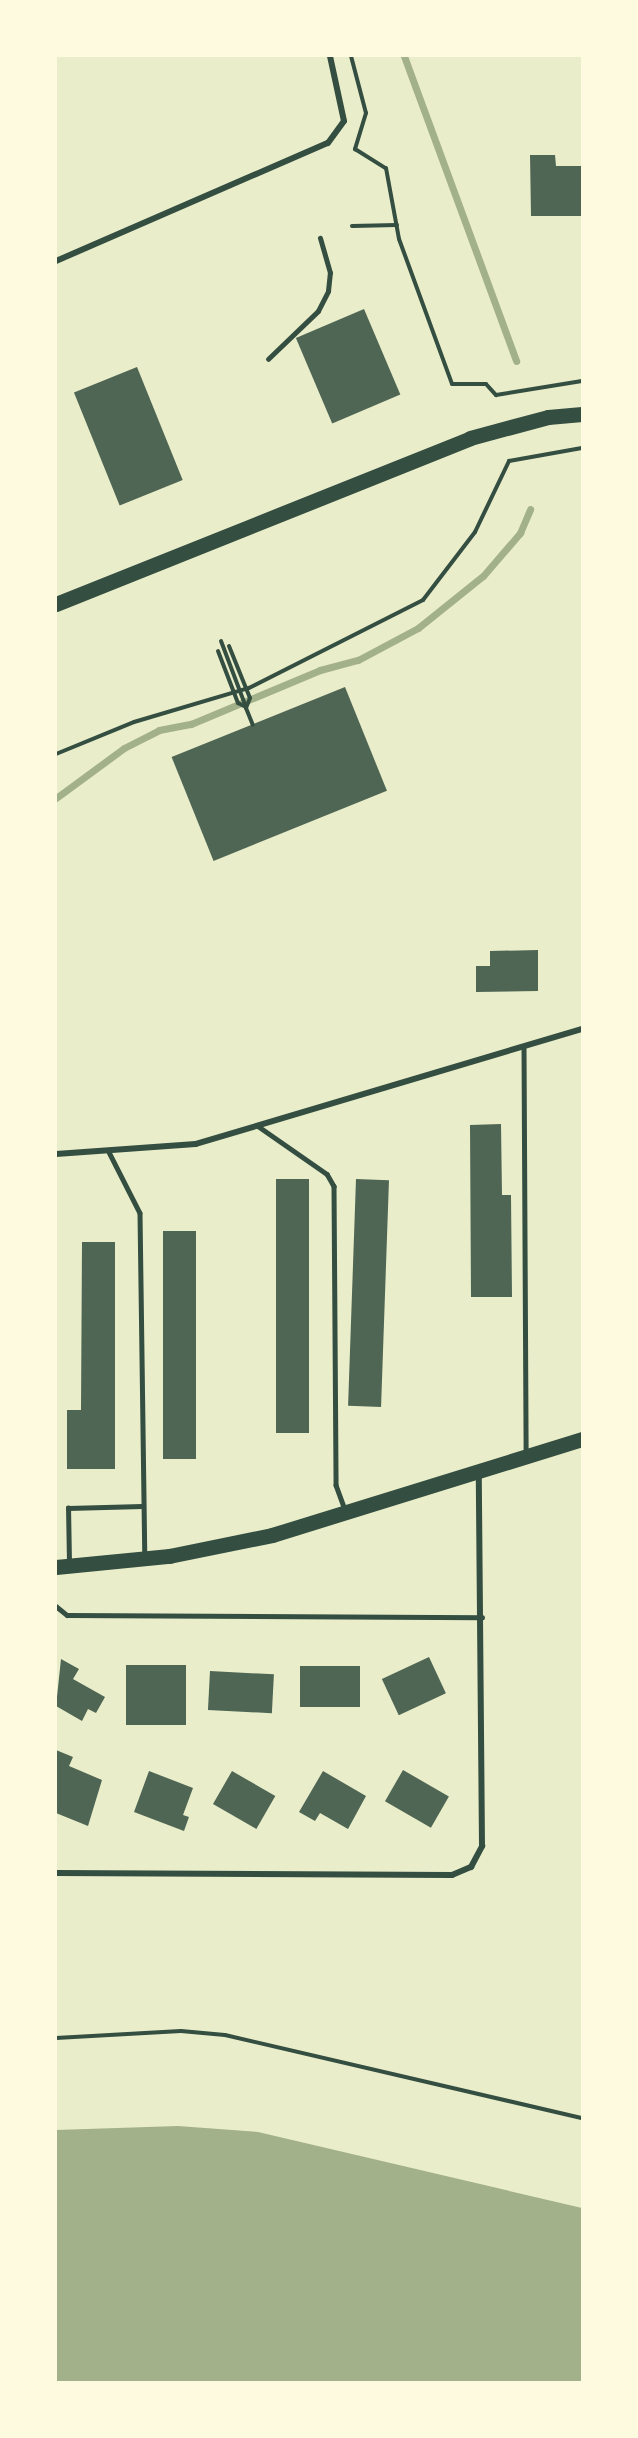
<!DOCTYPE html>
<style>
body{margin:0}
#map{position:relative;width:638px;height:2438px;overflow:hidden;background:#e9edc9;font-family:"IBM Plex Sans",sans-serif}
div>[style]{position:absolute}
.water>*{inset:0;background:#a3b18a}
.stream>*{height:7px;margin:-3.5px;padding:0 3.5px;transform-origin:3.5px;border-radius:3.5px;background:#a3b18a}
.building>*{inset:0;background:#4f6655;transform-origin:0 0}
.path>*{height:4px;margin:-2px;padding:0 2px;transform-origin:2px;border-radius:2px;background:#344e41}
.service>*{height:4.5px;margin:-2.25px;padding:0 2.25px;transform-origin:2.25px;border-radius:2.25px;background:#344e41}
.minor>*{height:6px;margin:-3px;padding:0 3px;transform-origin:3px;border-radius:3px;background:#344e41}
.primary>*{height:15px;margin:-7.5px;padding:0 7.5px;transform-origin:7.5px;border-radius:7.5px;background:#344e41}
span{translate:-50% -50%;white-space:nowrap;text-align:center;line-height:1.15;-webkit-text-stroke:5px #fefae0;paint-order:stroke}
.frame{position:absolute;inset:0;border:57px solid #fefae0;pointer-events:none}
</style>
<div id="map">
<div class="water">
<div style="clip-path:polygon(178px 2126px,258px 2132px,582px 2208px,582px 2382px,56px 2382px,56px 2130px)"></div>
</div>
<div class="stream">
<div style="left:404px;top:56px;width:325px;rotate:69.8deg"></div>
<div style="left:56px;top:798px;width:84px;rotate:-36.3deg"></div>
<div style="left:124px;top:748px;width:39px;rotate:-27deg"></div>
<div style="left:159px;top:730px;width:33px;rotate:-11deg"></div>
<div style="left:191px;top:724px;width:140px;rotate:-22.7deg"></div>
<div style="left:320px;top:670px;width:39px;rotate:-15deg"></div>
<div style="left:358px;top:660px;width:68px;rotate:-28.1deg"></div>
<div style="left:418px;top:628px;width:83px;rotate:-38.7deg"></div>
<div style="left:483px;top:576px;width:57px;rotate:-49.3deg"></div>
<div style="left:520px;top:533px;width:26px;rotate:-67deg"></div>
</div>
<div class="building">
<div style="clip-path:polygon(530px 155px,555px 155px,556px 166px,582px 166px,582px 216px,531px 216px)"></div>
<div style="left:364px;top:309px;width:93px;height:74px;rotate:67deg"></div>
<div style="left:137px;top:367px;width:122px;height:68px;rotate:68deg"></div>
<div style="left:345px;top:687px;width:112px;height:187px;rotate:68deg"></div>
<div style="clip-path:polygon(538px 950px,538px 991px,476px 992px,476px 966px,490px 966px,490px 951px)"></div>
<div style="clip-path:polygon(501px 1124px,502px 1195px,511px 1195px,512px 1297px,471px 1297px,470px 1125px)"></div>
<div style="left:276px;top:1179px;width:33px;height:254px"></div>
<div style="left:356px;top:1179px;width:33px;height:227px;rotate:2deg"></div>
<div style="left:163px;top:1231px;width:33px;height:228px"></div>
<div style="clip-path:polygon(82px 1242px,115px 1242px,115px 1469px,67px 1469px,67px 1410px,81px 1410px)"></div>
<div style="left:429px;top:1657px;width:40px;height:52px;rotate:65deg"></div>
<div style="clip-path:polygon(61px 1659px,79px 1669px,73px 1679px,105px 1697px,96px 1713px,88px 1709px,82px 1721px,56px 1706px)"></div>
<div style="left:126px;top:1665px;width:60px;height:60px"></div>
<div style="left:300px;top:1666px;width:60px;height:41px"></div>
<div style="left:210px;top:1671px;width:64px;height:39px;rotate:3deg"></div>
<div style="clip-path:polygon(56px 1750px,73px 1757px,69px 1766px,102px 1780px,88px 1826px,56px 1813px)"></div>
<div style="left:403px;top:1770px;width:53px;height:36px;rotate:30deg"></div>
<div style="clip-path:polygon(149px 1771px,193px 1788px,183px 1815px,189px 1817px,184px 1831px,134px 1812px)"></div>
<div style="left:232px;top:1771px;width:50px;height:38px;rotate:30deg"></div>
<div style="clip-path:polygon(323px 1771px,366px 1796px,348px 1829px,320px 1813px,315px 1821px,299px 1812px)"></div>
</div>
<div class="path">
<div style="left:351px;top:56px;width:59px;rotate:75.3deg"></div>
<div style="left:366px;top:113px;width:38px;rotate:107deg"></div>
<div style="left:355px;top:149px;width:36px;rotate:32deg"></div>
<div style="left:386px;top:168px;width:72px;rotate:79.6deg"></div>
<div style="left:399px;top:239px;width:154px;rotate:69.9deg"></div>
<div style="left:452px;top:384px;width:34px"></div>
<div style="left:486px;top:384px;width:15px;rotate:48deg"></div>
<div style="left:496px;top:395px;width:87px;rotate:-9.2deg"></div>
<div style="left:352px;top:226px;width:45px;rotate:-1.3deg"></div>
<div style="left:221px;top:641px;width:71px;rotate:69.3deg"></div>
<div style="left:229px;top:646px;width:56px;rotate:68deg"></div>
<div style="left:250px;top:698px;width:11px;rotate:112deg"></div>
<div style="left:246px;top:708px;width:18px;rotate:68deg"></div>
<div style="left:218px;top:651px;width:56px;rotate:69deg"></div>
<div style="left:238px;top:703px;width:9px;rotate:27deg"></div>
<div style="left:56px;top:754px;width:84px;rotate:-22.3deg"></div>
<div style="left:134px;top:722px;width:120px;rotate:-16.5deg"></div>
<div style="left:249px;top:688px;width:195px;rotate:-26.8deg"></div>
<div style="left:423px;top:600px;width:86px;rotate:-52.6deg"></div>
<div style="left:475px;top:532px;width:79px;rotate:-64.4deg"></div>
<div style="left:509px;top:461px;width:74px;rotate:-10.1deg"></div>
<div style="left:56px;top:2038px;width:125px;rotate:-3.2deg"></div>
<div style="left:181px;top:2031px;width:44px;rotate:5.2deg"></div>
<div style="left:225px;top:2035px;width:367px;rotate:13.1deg"></div>
</div>
<div class="service">
<div style="left:268px;top:359px;width:69px;rotate:-43.8deg"></div>
<div style="left:318px;top:311px;width:22px;rotate:-63deg"></div>
<div style="left:328px;top:291px;width:18px;rotate:-84deg"></div>
<div style="left:330px;top:273px;width:36px;rotate:-106deg"></div>
<div style="left:524px;top:1046px;width:408px;rotate:89.7deg"></div>
<div style="left:258px;top:1126px;width:84px;rotate:34.8deg"></div>
<div style="left:327px;top:1174px;width:14px;rotate:60deg"></div>
<div style="left:334px;top:1186px;width:299px;rotate:89.6deg"></div>
<div style="left:336px;top:1485px;width:27px;rotate:70deg"></div>
<div style="left:109px;top:1152px;width:68px;rotate:63.1deg"></div>
<div style="left:140px;top:1213px;width:342px;rotate:89.2deg"></div>
<div style="left:69px;top:1563px;width:55px;rotate:-91deg"></div>
<div style="left:68px;top:1508px;width:74px;rotate:-1.5deg"></div>
<div style="left:56px;top:1606px;width:14px;rotate:39deg"></div>
<div style="left:67px;top:1615px;width:415px;rotate:0.3deg"></div>
</div>
<div class="minor">
<div style="left:56px;top:261px;width:296px;rotate:-23.5deg"></div>
<div style="left:328px;top:143px;width:27px;rotate:-54deg"></div>
<div style="left:344px;top:121px;width:66px;rotate:-102.2deg"></div>
<div style="left:56px;top:1154px;width:140px;rotate:-4.1deg"></div>
<div style="left:196px;top:1144px;width:403px;rotate:-16.6deg"></div>
<div style="left:56px;top:1873px;width:396px;rotate:0.3deg"></div>
<div style="left:452px;top:1875px;width:21px;rotate:-23deg"></div>
<div style="left:471px;top:1867px;width:24px;rotate:-62deg"></div>
<div style="left:482px;top:1846px;width:374px;rotate:-90.5deg"></div>
</div>
<div class="primary">
<div style="left:56px;top:604px;width:446px;rotate:-21.8deg"></div>
<div style="left:470px;top:438px;width:81px;rotate:-15.1deg"></div>
<div style="left:548px;top:417px;width:34px;rotate:-5deg"></div>
<div style="left:56px;top:1567px;width:114px;rotate:-5.6deg"></div>
<div style="left:169px;top:1556px;width:105px;rotate:-11.5deg"></div>
<div style="left:272px;top:1535px;width:325px;rotate:-17.2deg"></div>
</div>
<div class="frame"></div>
</div>
